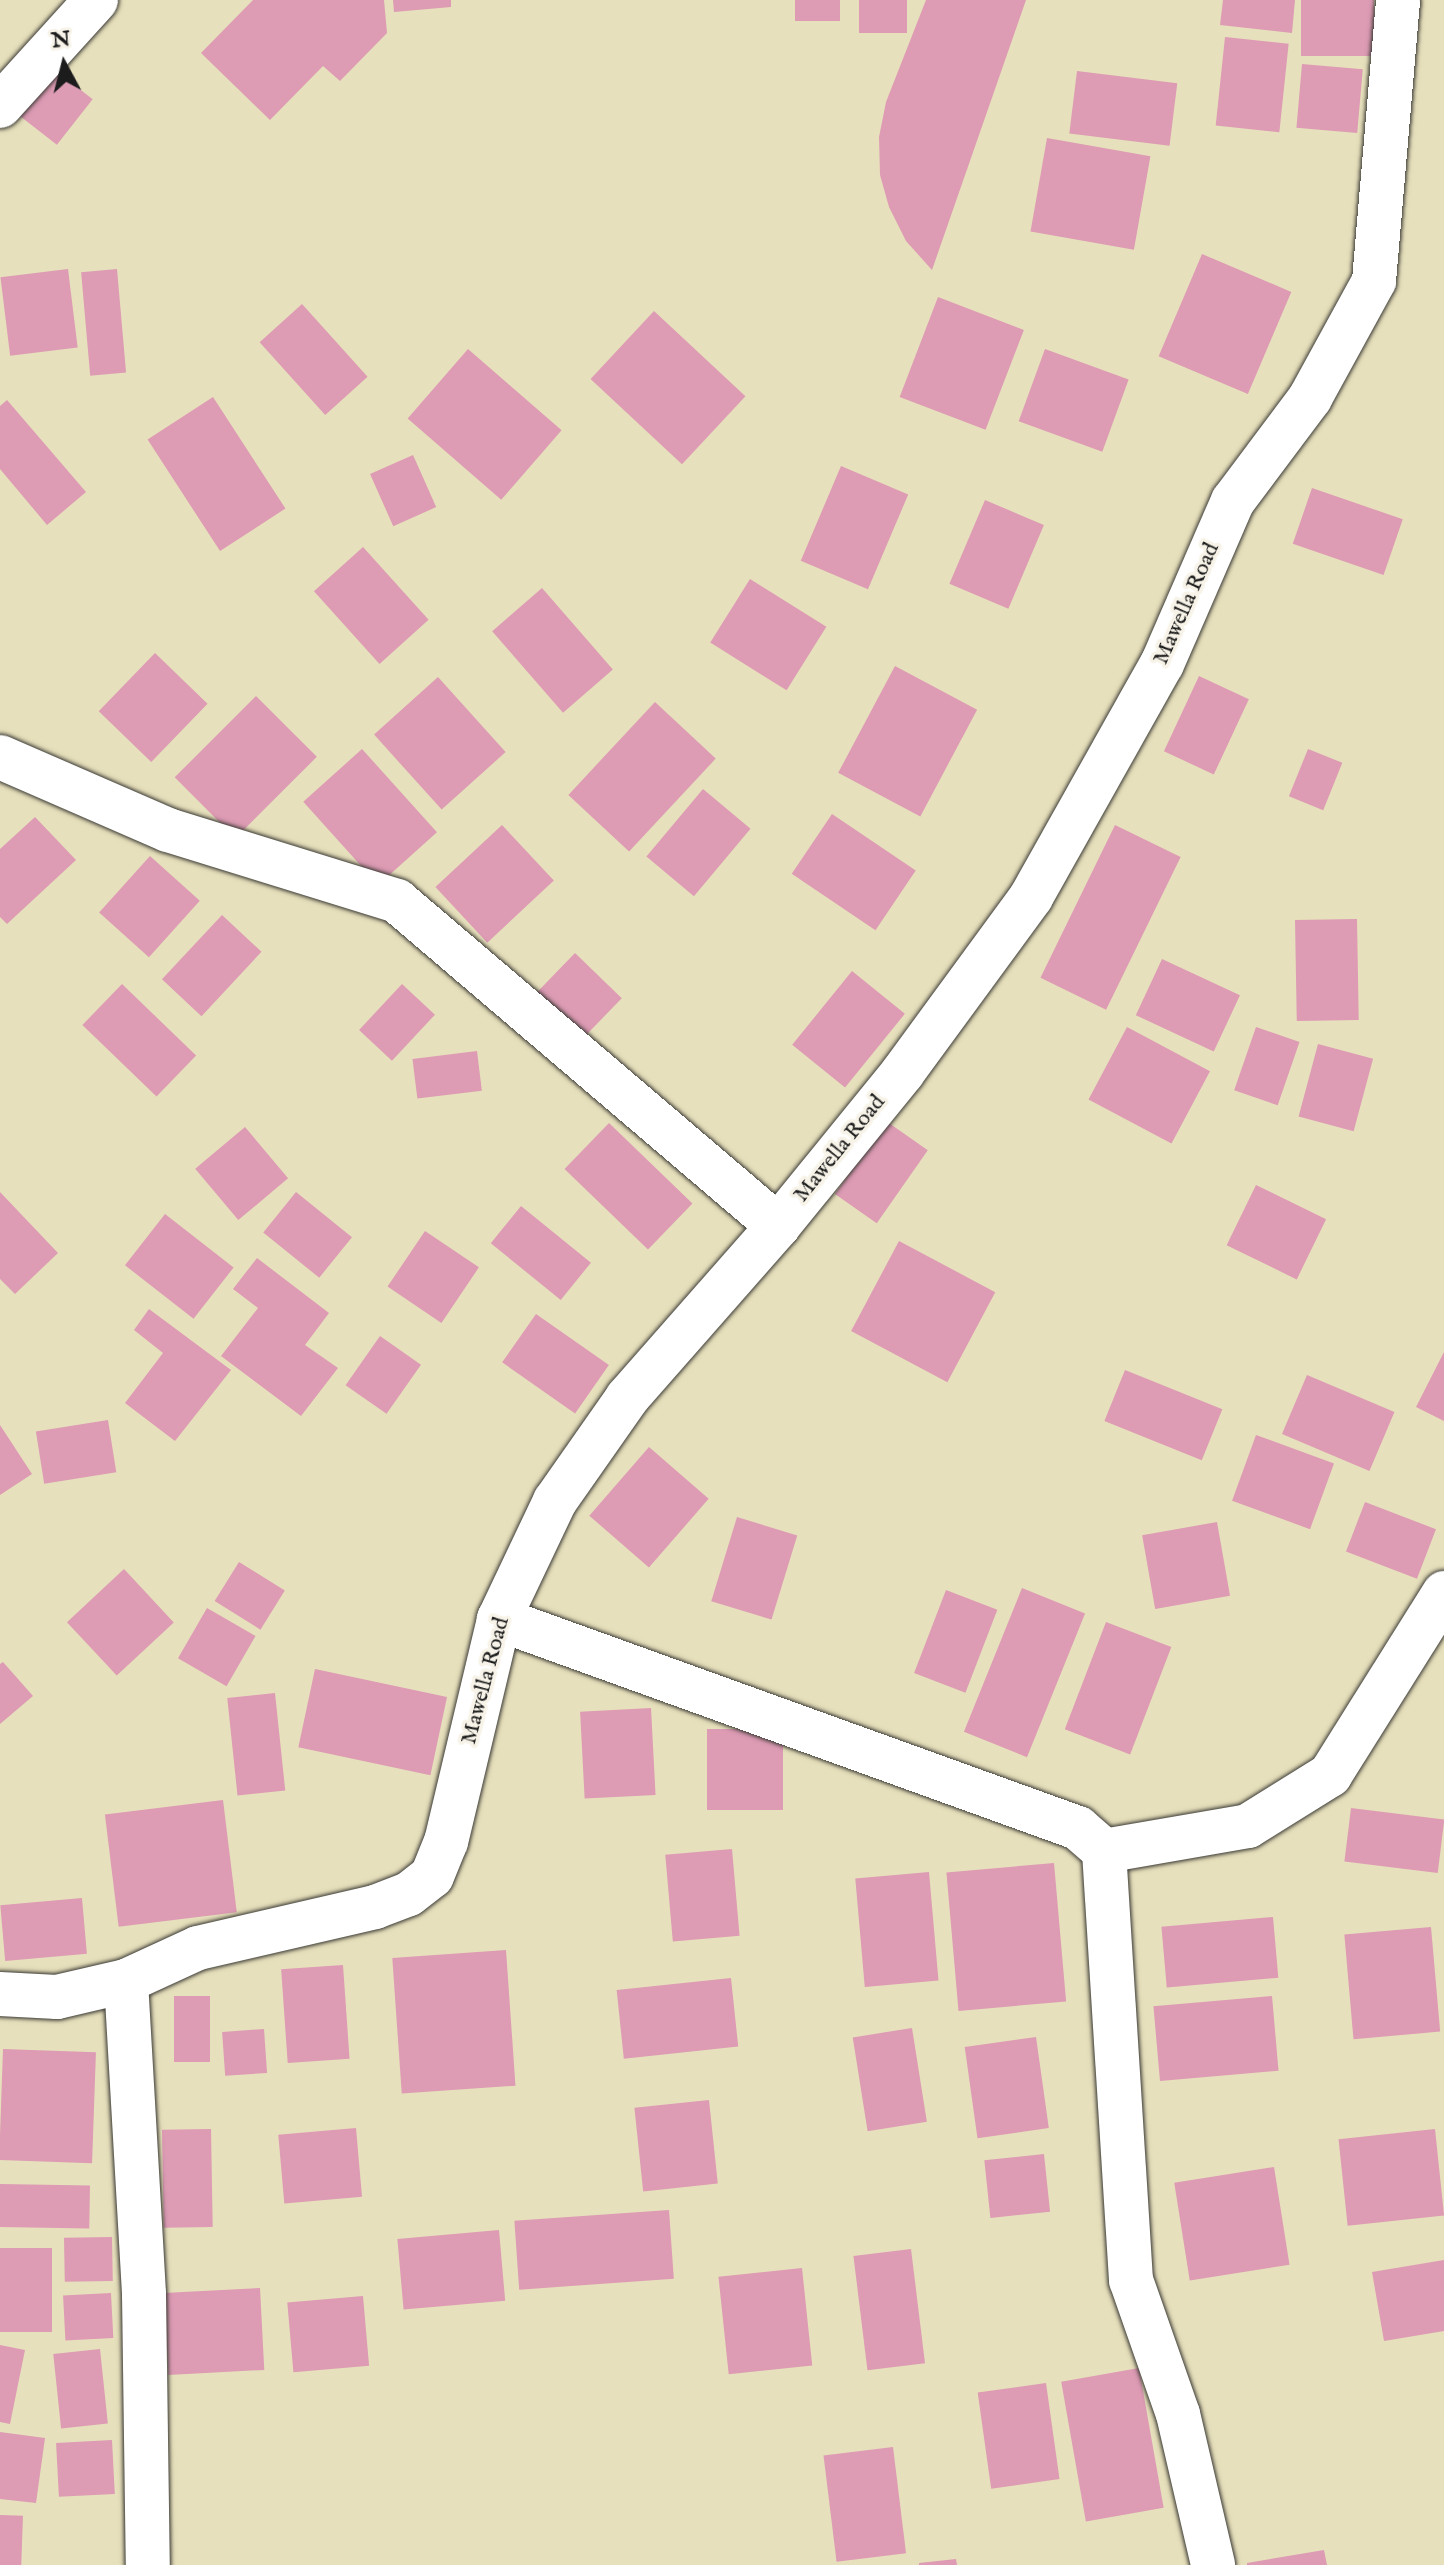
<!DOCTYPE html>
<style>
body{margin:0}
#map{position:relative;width:1444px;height:2565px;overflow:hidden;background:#e7e0bc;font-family:"IM FELL English",serif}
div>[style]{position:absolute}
.building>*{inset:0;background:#dd9bb4;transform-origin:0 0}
.roads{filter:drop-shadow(0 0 2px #3a3934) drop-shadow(0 0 2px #3a3934)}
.minor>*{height:44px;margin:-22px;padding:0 22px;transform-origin:22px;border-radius:22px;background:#fff}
span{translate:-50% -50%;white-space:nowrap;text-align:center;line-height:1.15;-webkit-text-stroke:7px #f7f3e8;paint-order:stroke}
.street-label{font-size:22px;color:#1c1c1c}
.north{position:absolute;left:24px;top:24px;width:80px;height:80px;-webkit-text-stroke:6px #f7f3e8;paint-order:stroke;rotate:353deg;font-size:22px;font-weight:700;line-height:32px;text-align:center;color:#1c1c1c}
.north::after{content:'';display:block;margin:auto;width:28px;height:36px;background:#1c1c1c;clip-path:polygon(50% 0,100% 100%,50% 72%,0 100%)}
</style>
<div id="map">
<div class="building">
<div style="clip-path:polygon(253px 0,384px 0,387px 33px,340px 81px,323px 66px,270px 120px,201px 53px)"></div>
<div style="clip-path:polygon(393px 0,451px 0,451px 7px,394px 12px)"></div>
<div style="left:795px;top:0;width:45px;height:21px"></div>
<div style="left:859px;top:0;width:48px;height:33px"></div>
<div style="clip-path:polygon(926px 0,1026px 0,932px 270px,906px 241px,889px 207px,880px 175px,879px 137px,886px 102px)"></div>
<div style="clip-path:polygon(1223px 0,1295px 0,1292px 33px,1220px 25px)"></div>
<div style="left:1301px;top:0;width:73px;height:56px"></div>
<div style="left:1225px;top:37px;width:64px;height:89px;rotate:6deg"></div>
<div style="left:1302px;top:64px;width:61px;height:64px;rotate:5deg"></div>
<div style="left:54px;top:69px;width:49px;height:58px;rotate:38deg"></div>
<div style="left:1077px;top:71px;width:101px;height:63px;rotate:7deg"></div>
<div style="left:1047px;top:138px;width:105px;height:95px;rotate:10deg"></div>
<div style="left:1202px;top:254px;width:97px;height:111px;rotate:23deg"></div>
<div style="left:68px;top:269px;width:79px;height:68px;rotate:83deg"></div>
<div style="left:117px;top:269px;width:104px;height:36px;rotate:85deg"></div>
<div style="left:938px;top:297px;width:92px;height:107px;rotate:21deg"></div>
<div style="left:302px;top:304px;width:98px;height:57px;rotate:48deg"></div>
<div style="left:654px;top:311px;width:125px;height:93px;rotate:43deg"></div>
<div style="left:468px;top:349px;width:124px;height:92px;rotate:41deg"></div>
<div style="left:1045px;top:349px;width:89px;height:77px;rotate:20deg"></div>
<div style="left:213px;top:397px;width:133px;height:78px;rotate:57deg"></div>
<div style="clip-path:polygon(7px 400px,86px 492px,47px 525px,0 469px,0 406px)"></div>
<div style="left:413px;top:455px;width:57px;height:47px;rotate:66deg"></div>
<div style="left:841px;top:466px;width:73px;height:103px;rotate:23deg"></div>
<div style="left:1312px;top:488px;width:96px;height:59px;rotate:19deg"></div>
<div style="left:985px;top:500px;width:64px;height:91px;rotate:23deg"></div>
<div style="left:363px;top:547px;width:98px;height:66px;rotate:48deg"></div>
<div style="left:750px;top:579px;width:90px;height:75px;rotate:32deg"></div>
<div style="left:542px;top:588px;width:108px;height:66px;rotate:49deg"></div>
<div style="left:155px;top:653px;width:73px;height:81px;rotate:44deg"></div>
<div style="left:895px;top:666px;width:93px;height:121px;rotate:28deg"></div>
<div style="left:1199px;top:676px;width:55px;height:83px;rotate:25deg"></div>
<div style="left:438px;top:677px;width:101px;height:86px;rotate:48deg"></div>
<div style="left:256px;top:696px;width:86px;height:115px;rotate:45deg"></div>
<div style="left:655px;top:702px;width:83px;height:127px;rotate:43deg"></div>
<div style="left:362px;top:749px;width:112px;height:79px;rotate:48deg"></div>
<div style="left:1308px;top:749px;width:37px;height:51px;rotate:22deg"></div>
<div style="left:703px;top:789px;width:62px;height:88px;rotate:40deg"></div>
<div style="left:832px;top:814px;width:101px;height:72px;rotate:34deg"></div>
<div style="clip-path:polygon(35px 817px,76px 860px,7px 924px,0 917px,0 849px)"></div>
<div style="left:502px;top:825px;width:76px;height:91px;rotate:47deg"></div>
<div style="left:1115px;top:825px;width:73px;height:170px;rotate:26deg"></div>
<div style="left:150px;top:856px;width:67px;height:76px;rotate:42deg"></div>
<div style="left:222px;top:915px;width:54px;height:88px;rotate:43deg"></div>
<div style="left:1357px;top:919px;width:101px;height:62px;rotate:89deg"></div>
<div style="left:575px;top:953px;width:65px;height:55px;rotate:44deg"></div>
<div style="left:1162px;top:959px;width:86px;height:62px;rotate:25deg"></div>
<div style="left:852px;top:971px;width:68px;height:95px;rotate:39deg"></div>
<div style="left:122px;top:984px;width:103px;height:57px;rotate:44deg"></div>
<div style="left:402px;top:984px;width:45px;height:63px;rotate:43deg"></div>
<div style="left:1127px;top:1027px;width:94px;height:82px;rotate:28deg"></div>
<div style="left:1256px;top:1027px;width:46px;height:67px;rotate:19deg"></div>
<div style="left:1318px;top:1044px;width:57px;height:75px;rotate:15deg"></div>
<div style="left:477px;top:1051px;width:40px;height:65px;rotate:83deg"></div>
<div style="left:886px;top:1121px;width:51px;height:89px;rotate:35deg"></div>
<div style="left:609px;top:1123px;width:116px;height:64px;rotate:44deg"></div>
<div style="left:245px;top:1127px;width:67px;height:65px;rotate:50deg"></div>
<div style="left:1256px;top:1185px;width:78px;height:67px;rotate:26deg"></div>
<div style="clip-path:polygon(0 1192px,58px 1253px,15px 1294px,0 1279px)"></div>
<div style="left:296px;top:1192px;width:72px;height:52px;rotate:39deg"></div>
<div style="left:521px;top:1206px;width:90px;height:48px;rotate:39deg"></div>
<div style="left:165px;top:1214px;width:87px;height:65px;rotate:38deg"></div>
<div style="left:425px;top:1231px;width:65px;height:67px;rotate:34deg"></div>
<div style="left:899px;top:1241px;width:109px;height:102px;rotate:28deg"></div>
<div style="clip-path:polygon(257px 1258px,329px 1313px,305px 1345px,338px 1368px,301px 1416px,221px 1356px,258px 1308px,233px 1289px)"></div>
<div style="clip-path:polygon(149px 1309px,231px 1370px,175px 1441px,125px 1403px,163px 1353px,134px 1330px)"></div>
<div style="left:536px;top:1314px;width:89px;height:59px;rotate:35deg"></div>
<div style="left:380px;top:1336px;width:50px;height:60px;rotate:35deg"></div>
<div style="clip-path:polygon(1444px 1352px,1444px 1421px,1416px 1407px)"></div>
<div style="left:1125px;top:1370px;width:105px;height:55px;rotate:22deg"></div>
<div style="left:1307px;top:1375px;width:95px;height:64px;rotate:23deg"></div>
<div style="left:108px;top:1420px;width:53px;height:73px;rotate:81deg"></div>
<div style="clip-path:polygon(0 1425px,32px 1474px,0 1495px)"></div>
<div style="left:1256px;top:1435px;width:83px;height:70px;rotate:20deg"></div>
<div style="left:649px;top:1447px;width:79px;height:91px;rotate:41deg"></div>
<div style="left:1365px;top:1502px;width:76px;height:53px;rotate:21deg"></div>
<div style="left:737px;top:1517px;width:63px;height:88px;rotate:17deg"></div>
<div style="left:1217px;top:1522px;width:75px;height:76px;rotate:80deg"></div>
<div style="left:239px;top:1562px;width:54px;height:46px;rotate:32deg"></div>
<div style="left:124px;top:1569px;width:73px;height:78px;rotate:47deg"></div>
<div style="left:1022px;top:1588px;width:68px;height:155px;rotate:22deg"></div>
<div style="left:946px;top:1590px;width:55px;height:89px;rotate:21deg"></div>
<div style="left:207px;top:1608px;width:56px;height:58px;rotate:30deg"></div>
<div style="left:1106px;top:1622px;width:70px;height:115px;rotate:21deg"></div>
<div style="clip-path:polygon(3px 1662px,33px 1696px,0 1724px,0 1664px)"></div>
<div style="left:315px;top:1669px;width:135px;height:80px;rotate:12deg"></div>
<div style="left:275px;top:1693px;width:98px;height:48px;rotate:84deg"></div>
<div style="left:651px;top:1708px;width:87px;height:71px;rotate:87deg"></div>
<div style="left:707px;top:1729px;width:76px;height:81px"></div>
<div style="left:223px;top:1800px;width:113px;height:119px;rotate:83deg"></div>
<div style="left:1351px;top:1808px;width:94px;height:54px;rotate:7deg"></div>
<div style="left:732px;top:1849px;width:87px;height:67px;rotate:85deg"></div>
<div style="left:1054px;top:1863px;width:139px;height:108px;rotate:85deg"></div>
<div style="left:929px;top:1872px;width:109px;height:74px;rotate:85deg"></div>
<div style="left:82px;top:1898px;width:56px;height:82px;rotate:85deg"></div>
<div style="left:1273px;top:1917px;width:61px;height:112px;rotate:85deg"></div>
<div style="left:1431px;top:1927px;width:105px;height:87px;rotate:85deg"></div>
<div style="left:506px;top:1950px;width:136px;height:114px;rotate:86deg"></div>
<div style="left:343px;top:1965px;width:94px;height:62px;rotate:86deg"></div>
<div style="left:731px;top:1978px;width:69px;height:115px;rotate:84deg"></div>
<div style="left:174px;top:1996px;width:36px;height:66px"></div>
<div style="left:1272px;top:1996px;width:75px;height:119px;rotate:85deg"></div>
<div style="left:912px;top:2028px;width:95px;height:60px;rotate:81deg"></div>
<div style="left:264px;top:2029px;width:44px;height:42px;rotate:86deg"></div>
<div style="left:1036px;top:2037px;width:92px;height:72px;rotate:82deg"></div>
<div style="left:3px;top:2049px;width:93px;height:111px;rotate:2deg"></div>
<div style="left:709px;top:2100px;width:84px;height:75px;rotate:84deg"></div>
<div style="left:356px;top:2128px;width:69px;height:78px;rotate:85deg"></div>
<div style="left:211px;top:2129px;width:98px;height:49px;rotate:89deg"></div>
<div style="left:1435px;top:2129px;width:87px;height:97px;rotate:84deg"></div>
<div style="left:1044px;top:2154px;width:58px;height:60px;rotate:84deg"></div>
<div style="left:1274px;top:2167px;width:99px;height:101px;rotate:81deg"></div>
<div style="left:0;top:2184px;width:90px;height:43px;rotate:1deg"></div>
<div style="left:669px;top:2210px;width:69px;height:155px;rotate:86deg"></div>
<div style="left:499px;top:2230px;width:71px;height:102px;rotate:85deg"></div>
<div style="left:112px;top:2237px;width:44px;height:48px;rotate:89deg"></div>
<div style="left:0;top:2248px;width:52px;height:84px"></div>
<div style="left:911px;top:2249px;width:115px;height:58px;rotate:83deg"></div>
<div style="clip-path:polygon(1444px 2260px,1444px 2331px,1384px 2341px,1372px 2272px)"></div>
<div style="left:802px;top:2268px;width:98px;height:84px;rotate:84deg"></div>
<div style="left:260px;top:2288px;width:82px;height:96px;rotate:87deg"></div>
<div style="left:111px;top:2293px;width:45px;height:48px;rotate:87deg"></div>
<div style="left:363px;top:2296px;width:70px;height:76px;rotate:85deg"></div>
<div style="clip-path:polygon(0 2345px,25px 2350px,10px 2424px,0 2422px)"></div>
<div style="left:100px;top:2349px;width:75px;height:47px;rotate:84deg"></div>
<div style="left:1139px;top:2368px;width:142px;height:79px;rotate:80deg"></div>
<div style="left:1046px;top:2383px;width:97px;height:69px;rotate:82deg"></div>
<div style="clip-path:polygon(0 2432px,45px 2438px,36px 2503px,0 2499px)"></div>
<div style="left:112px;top:2440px;width:54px;height:56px;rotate:87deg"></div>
<div style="left:893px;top:2447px;width:107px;height:70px;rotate:83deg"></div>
<div style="left:0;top:2515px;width:23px;height:50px;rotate:2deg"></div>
<div style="clip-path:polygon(1324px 2550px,1327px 2565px,1247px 2565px,1247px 2563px)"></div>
<div style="clip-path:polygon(956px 2559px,957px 2565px,919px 2565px,919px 2563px)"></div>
</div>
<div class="roads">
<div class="minor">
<div style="left:0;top:106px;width:143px;rotate:-47.8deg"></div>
<div style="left:0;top:757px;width:183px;rotate:23.5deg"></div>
<div style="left:168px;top:830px;width:240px;rotate:17.2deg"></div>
<div style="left:397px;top:901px;width:501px;rotate:40.46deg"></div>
<div style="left:499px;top:1619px;width:616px;rotate:19.85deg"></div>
<div style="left:1078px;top:1828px;width:35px;rotate:41deg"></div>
<div style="left:1104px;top:1851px;width:430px;rotate:86.4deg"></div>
<div style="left:1131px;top:2280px;width:142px;rotate:70.7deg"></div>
<div style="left:1178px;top:2414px;width:155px;rotate:76.9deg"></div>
<div style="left:1104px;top:1851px;width:146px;rotate:-9.8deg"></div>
<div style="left:1248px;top:1826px;width:97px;rotate:-31.9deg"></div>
<div style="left:1330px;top:1775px;width:215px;rotate:-57.9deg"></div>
<div style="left:126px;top:1981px;width:314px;rotate:86.7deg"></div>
<div style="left:144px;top:2294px;width:271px;rotate:89.2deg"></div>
<div style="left:0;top:1994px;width:57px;rotate:3deg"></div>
<div style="left:57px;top:1997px;width:71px;rotate:-13.1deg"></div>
<div style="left:126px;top:1981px;width:79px;rotate:-24.6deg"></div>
<div style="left:198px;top:1948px;width:182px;rotate:-13deg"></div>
<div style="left:375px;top:1907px;width:36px;rotate:-21deg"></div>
<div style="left:409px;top:1894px;width:29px;rotate:-38deg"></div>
<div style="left:432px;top:1876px;width:37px;rotate:-68deg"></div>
<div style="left:446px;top:1842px;width:229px;rotate:-76.6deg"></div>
<div style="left:499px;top:1619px;width:131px;rotate:-64.6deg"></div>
<div style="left:555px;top:1501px;width:126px;rotate:-55deg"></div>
<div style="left:627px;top:1398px;width:229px;rotate:-48.7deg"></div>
<div style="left:778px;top:1226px;width:198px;rotate:-50.9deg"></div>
<div style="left:903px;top:1072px;width:217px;rotate:-53.8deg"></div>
<div style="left:1031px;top:897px;width:267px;rotate:-60.7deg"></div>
<div style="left:1162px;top:664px;width:178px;rotate:-66.5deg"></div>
<div style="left:1233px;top:501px;width:129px;rotate:-53.2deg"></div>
<div style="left:1310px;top:398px;width:133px;rotate:-61.3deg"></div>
<div style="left:1374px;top:281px;width:282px;rotate:-85.1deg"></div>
</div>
</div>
<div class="street-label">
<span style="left:1187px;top:604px;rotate:-66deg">Mawella Road</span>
<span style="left:840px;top:1149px;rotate:-51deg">Mawella Road</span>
<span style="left:486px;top:1681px;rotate:-75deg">Mawella Road</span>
</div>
<div class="north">N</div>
</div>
